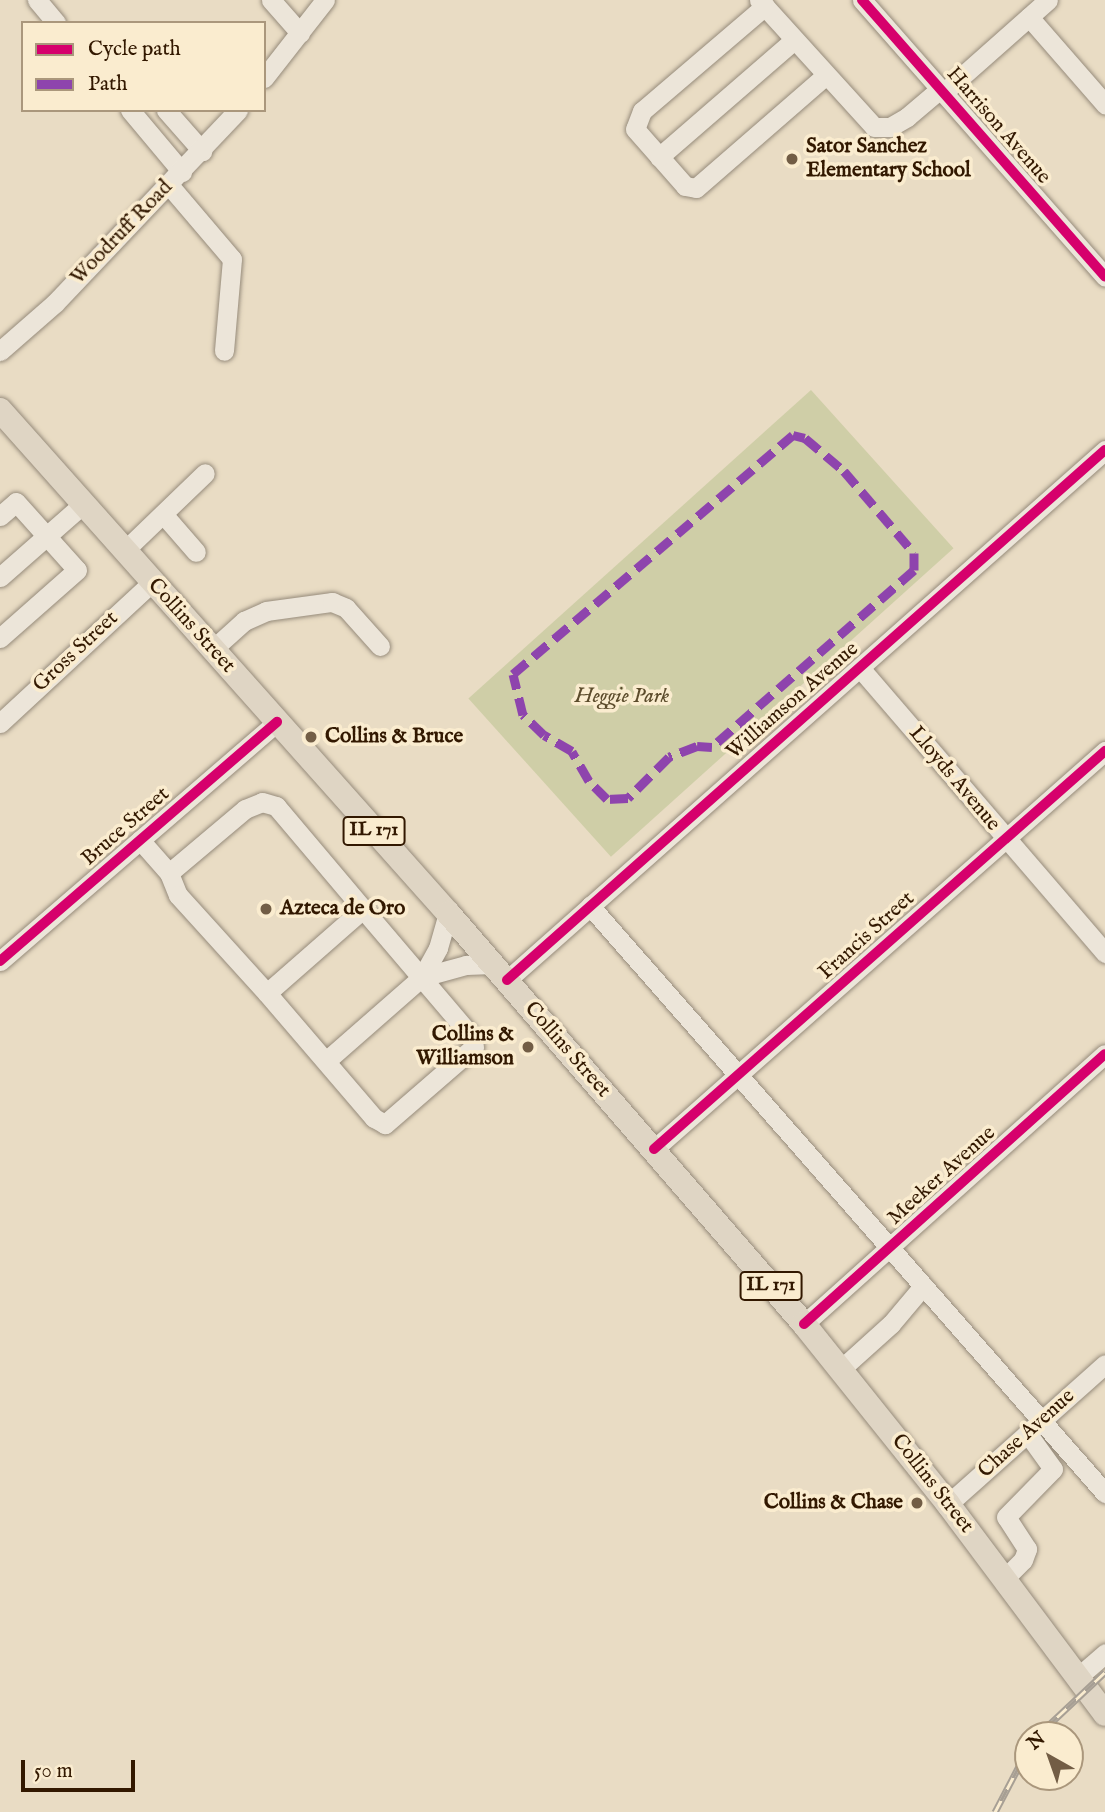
<!DOCTYPE html>
<style>
body{margin:0}
#map{position:relative;width:1105px;height:1812px;overflow:hidden;background:#e9dcc4;font-family:"IM FELL English",serif}
div>[style]{position:absolute}
.green>*{inset:0;background:#cfcea7;transform-origin:0 0}
.roads{filter:drop-shadow(0 0 2px #968b7b) drop-shadow(0 0 2px #968b7b)}
.minor>*{height:19px;margin:-9.5px;padding:0 9.5px;transform-origin:9.5px;border-radius:9.5px;background:#ece5d9}
.major>*{height:24px;margin:-12px;padding:0 12px;transform-origin:12px;border-radius:12px;background:#dfd5c4}
.rail>*{height:7px;margin-top:-3.5px;transform-origin:0;background:repeating-linear-gradient(90deg,#faeccf 0 13px,#a79f94 0 26px);box-sizing:border-box;border-block:2px solid #a79f94}
.quiet>*{height:9px;margin-top:-4.5px;transform-origin:0;background:repeating-linear-gradient(90deg,#8e44ad 0 18px,transparent 0 27px)}
.cycleway>*{height:10px;margin:-5px;padding:0 5px;transform-origin:5px;border-radius:5px;background:#d6006c}
.dots>*{width:19px;height:19px;translate:-50% -50%;box-sizing:border-box;border:4px solid #faeccf;border-radius:50%}
span{translate:-50% -50%;white-space:nowrap;text-align:center;line-height:1.15;-webkit-text-stroke:7px #faeccf;paint-order:stroke}
.shield-label span{padding:2px 5px;background:#faeccf;border:2px solid;border-radius:5px;-webkit-text-stroke-width:0}
.shield-label{font-size:19px;color:#321800;font-weight:700}
.street-label{font-size:21px;color:#321800}
.poi-label{font-size:21px;color:#321800;font-weight:700}
.left{translate:0 -50%;text-align:left}
.right{translate:-100% -50%;text-align:right}
.park-label{font-size:21px;color:#5b4b2b;font-style:italic}
.legend{position:absolute;left:21px;top:21px;width:245px;height:91px;box-sizing:border-box;background:#faeccf;border:2px solid #aa977c;margin:0;padding:9px 12px;list-style:none;font-size:21px;color:#321800}
.legend li{display:flex;align-items:center;gap:14px;height:35px}
.legend b{width:35px;border:2px solid #aa977c}
.north{position:absolute;left:1014px;top:1721px;width:70px;height:70px;box-sizing:border-box;background:#faeccf;border:2px solid #aa977c;border-radius:50%;rotate:320deg;font-size:19px;font-weight:700;line-height:28px;text-align:center;color:#321800}
.north::after{content:'';display:block;margin:auto;width:24px;height:32px;background:#725d45;clip-path:polygon(50% 0,100% 100%,50% 72%,0 100%)}
.scale{position:absolute;left:21px;top:1760px;width:114px;height:32px;box-sizing:border-box;border:4px solid #321800;border-top:0;padding-left:9px;font-size:21px;line-height:24px;white-space:nowrap;color:#321800;-webkit-text-stroke:5px #faeccf;paint-order:stroke}
</style>
<div id="map">
<div class="green">
<div style="left:811px;top:390px;width:213px;height:461px;rotate:48deg"></div>
</div>
<div class="roads">
<div class="minor">
<div style="left:37px;top:0;width:30px;rotate:50deg"></div>
<div style="left:271px;top:0;width:44px;rotate:48.7deg"></div>
<div style="left:759px;top:0;width:171px;rotate:47.8deg"></div>
<div style="left:874px;top:127px;width:16px"></div>
<div style="left:890px;top:127px;width:20px;rotate:-30deg"></div>
<div style="left:907px;top:117px;width:43px;rotate:-40.3deg"></div>
<div style="left:862px;top:0;width:368px;rotate:48.7deg"></div>
<div style="left:765px;top:6px;width:162px;rotate:139.5deg"></div>
<div style="left:642px;top:111px;width:19px;rotate:111deg"></div>
<div style="left:635px;top:129px;width:76px;rotate:48.7deg"></div>
<div style="left:685px;top:186px;width:11px;rotate:10deg"></div>
<div style="left:696px;top:188px;width:171px;rotate:-41deg"></div>
<div style="left:1029px;top:17px;width:116px;rotate:48.9deg"></div>
<div style="left:264px;top:78px;width:99px;rotate:-52deg"></div>
<div style="left:943px;top:93px;width:140px;rotate:-41.5deg"></div>
<div style="left:130px;top:110px;width:81px;rotate:50deg"></div>
<div style="left:166px;top:110px;width:55px;rotate:48.7deg"></div>
<div style="left:659px;top:157px;width:179px;rotate:-40.9deg"></div>
<div style="left:169px;top:185px;width:97px;rotate:49.6deg"></div>
<div style="left:232px;top:259px;width:92px;rotate:95deg"></div>
<div style="left:0;top:351px;width:73px;rotate:-41.1deg"></div>
<div style="left:55px;top:303px;width:266px;rotate:-46.5deg"></div>
<div style="left:163px;top:514px;width:50px;rotate:49deg"></div>
<div style="left:0;top:516px;width:21px;rotate:-41deg"></div>
<div style="left:16px;top:502px;width:91px;rotate:48.1deg"></div>
<div style="left:77px;top:570px;width:103px;rotate:138.6deg"></div>
<div style="left:124px;top:551px;width:112px;rotate:-43.9deg"></div>
<div style="left:0;top:577px;width:111px;rotate:-41.3deg"></div>
<div style="left:213px;top:649px;width:42px;rotate:-42.1deg"></div>
<div style="left:244px;top:621px;width:24px;rotate:-24deg"></div>
<div style="left:266px;top:611px;width:67px;rotate:-7.8deg"></div>
<div style="left:332px;top:602px;width:15px;rotate:23deg"></div>
<div style="left:346px;top:608px;width:51px;rotate:48.2deg"></div>
<div style="left:860px;top:668px;width:376px;rotate:49.3deg"></div>
<div style="left:0;top:723px;width:207px;rotate:-42.8deg"></div>
<div style="left:140px;top:840px;width:44px;rotate:48.7deg"></div>
<div style="left:169px;top:873px;width:99px;rotate:-40.1deg"></div>
<div style="left:245px;top:809px;width:18px;rotate:-22deg"></div>
<div style="left:262px;top:802px;width:15px;rotate:16deg"></div>
<div style="left:276px;top:806px;width:135px;rotate:49.8deg"></div>
<div style="left:169px;top:873px;width:24px;rotate:68deg"></div>
<div style="left:178px;top:895px;width:132px;rotate:47.8deg"></div>
<div style="left:590px;top:906px;width:781px;rotate:48.74deg"></div>
<div style="left:363px;top:909px;width:167px;rotate:49.6deg"></div>
<div style="left:471px;top:1036px;width:11px;rotate:75deg"></div>
<div style="left:474px;top:1047px;width:118px;rotate:139.1deg"></div>
<div style="left:385px;top:1124px;width:13px;rotate:-151deg"></div>
<div style="left:374px;top:1118px;width:165px;rotate:-130.6deg"></div>
<div style="left:267px;top:993px;width:128px;rotate:-41.2deg"></div>
<div style="left:0;top:961px;width:366px;rotate:-40.8deg"></div>
<div style="left:422px;top:977px;width:46px;rotate:-15.3deg"></div>
<div style="left:466px;top:965px;width:27px;rotate:-2deg"></div>
<div style="left:507px;top:980px;width:799px;rotate:-41.55deg"></div>
<div style="left:326px;top:1061px;width:128px;rotate:-41.2deg"></div>
<div style="left:422px;top:977px;width:33px;rotate:-61deg"></div>
<div style="left:438px;top:948px;width:36px;rotate:-74deg"></div>
<div style="left:654px;top:1149px;width:602px;rotate:-41.43deg"></div>
<div style="left:804px;top:1324px;width:404px;rotate:-41.9deg"></div>
<div style="left:841px;top:1369px;width:67px;rotate:-42deg"></div>
<div style="left:891px;top:1324px;width:50px;rotate:-49.9deg"></div>
<div style="left:948px;top:1504px;width:210px;rotate:-41.7deg"></div>
<div style="left:1005px;top:1578px;width:25px;rotate:-45deg"></div>
<div style="left:1023px;top:1560px;width:12px;rotate:-70deg"></div>
<div style="left:1027px;top:1549px;width:38px;rotate:-123deg"></div>
<div style="left:1006px;top:1517px;width:67px;rotate:-45.6deg"></div>
<div style="left:1053px;top:1469px;width:44px;rotate:-125.8deg"></div>
<div style="left:1079px;top:1676px;width:35px;rotate:-41deg"></div>
</div>
<div class="major">
<div style="left:0;top:410px;width:674px;rotate:48.31deg"></div>
<div style="left:448px;top:913px;width:544px;rotate:49.1deg"></div>
<div style="left:804px;top:1324px;width:231px;rotate:51.3deg"></div>
<div style="left:948px;top:1504px;width:262px;rotate:53.2deg"></div>
</div>
</div>
<div class="rail">
<div style="left:1038px;top:1735px;width:92px;rotate:-43.2deg"></div>
<div style="left:995px;top:1812px;width:71px;rotate:-62.4deg"></div>
</div>
<div class="quiet">
<div style="left:793px;top:435px;width:12px;rotate:14deg"></div>
<div style="left:805px;top:438px;width:51px;rotate:40.2deg"></div>
<div style="left:844px;top:471px;width:108px;rotate:49.5deg"></div>
<div style="left:914px;top:553px;width:17px;rotate:90deg"></div>
<div style="left:914px;top:570px;width:269px;rotate:138.8deg"></div>
<div style="left:712px;top:747px;width:15px;rotate:-176deg"></div>
<div style="left:697px;top:746px;width:30px;rotate:159deg"></div>
<div style="left:669px;top:757px;width:58px;rotate:135deg"></div>
<div style="left:628px;top:798px;width:21px;rotate:177deg"></div>
<div style="left:607px;top:799px;width:25px;rotate:-135deg"></div>
<div style="left:589px;top:781px;width:34px;rotate:-120deg"></div>
<div style="left:572px;top:751px;width:32px;rotate:-150deg"></div>
<div style="left:544px;top:735px;width:29px;rotate:-136deg"></div>
<div style="left:523px;top:715px;width:42px;rotate:-103.7deg"></div>
<div style="left:513px;top:674px;width:368px;rotate:-40.5deg"></div>
</div>
<div class="cycleway">
<div style="left:862px;top:0;width:368px;rotate:48.7deg"></div>
<div style="left:0;top:961px;width:366px;rotate:-40.8deg"></div>
<div style="left:507px;top:980px;width:799px;rotate:-41.55deg"></div>
<div style="left:654px;top:1149px;width:602px;rotate:-41.43deg"></div>
<div style="left:804px;top:1324px;width:404px;rotate:-41.9deg"></div>
</div>
<div class="dots">
<div style="left:792px;top:159px;background:#725d45"></div>
<div style="left:311px;top:737px;background:#725d45"></div>
<div style="left:266px;top:909px;background:#725d45"></div>
<div style="left:528px;top:1047px;background:#725d45"></div>
<div style="left:917px;top:1503px;background:#725d45"></div>
</div>
<div class="shield-label">
<span style="left:374px;top:831px">IL 171</span>
<span style="left:771px;top:1286px">IL 171</span>
</div>
<div class="street-label">
<span style="left:998px;top:126px;rotate:49deg">Harrison Avenue</span>
<span style="left:122px;top:233px;rotate:-46deg">Woodruff Road</span>
<span style="left:191px;top:626px;rotate:48deg">Collins Street</span>
<span style="left:76px;top:652px;rotate:-43deg">Gross Street</span>
<span style="left:793px;top:701px;rotate:-41deg">Williamson Avenue</span>
<span style="left:954px;top:779px;rotate:50deg">Lloyds Avenue</span>
<span style="left:126px;top:827px;rotate:-41deg">Bruce Street</span>
<span style="left:867px;top:936px;rotate:-42deg">Francis Street</span>
<span style="left:567px;top:1050px;rotate:49deg">Collins Street</span>
<span style="left:942px;top:1176px;rotate:-42deg">Meeker Avenue</span>
<span style="left:1027px;top:1434px;rotate:-42deg">Chase Avenue</span>
<span style="left:932px;top:1484px;rotate:52deg">Collins Street</span>
</div>
<div class="poi-label">
<span class="left" style="left:806px;top:159px">Sator Sanchez<br>Elementary School</span>
<span class="left" style="left:325px;top:737px">Collins &amp; Bruce</span>
<span class="left" style="left:280px;top:909px">Azteca de Oro</span>
<span class="right" style="left:514px;top:1047px">Collins &amp;<br>Williamson</span>
<span class="right" style="left:903px;top:1503px">Collins &amp; Chase</span>
</div>
<div class="park-label">
<span style="left:622px;top:697px">Heggie Park</span>
</div>
<ul class="legend">
<li><b style="height:9px;background:#d6006c"></b>Cycle path</li>
<li><b style="height:9px;background:#8e44ad"></b>Path</li>
</ul>
<div class="north">N</div>
<div class="scale">50 m</div>
</div>
